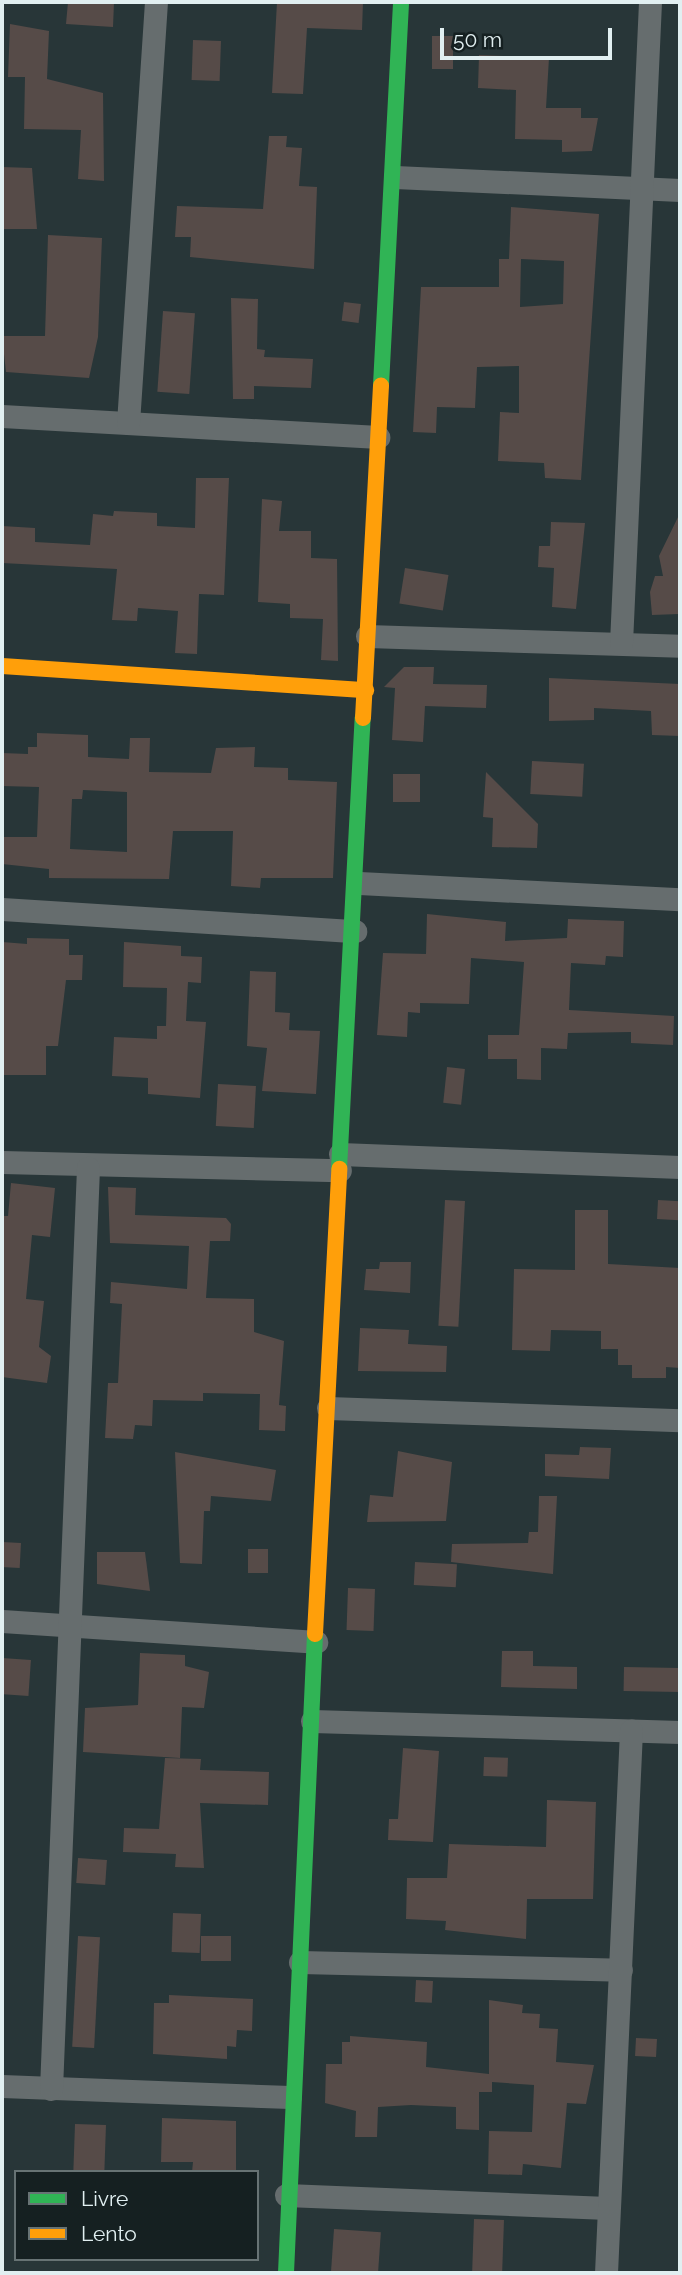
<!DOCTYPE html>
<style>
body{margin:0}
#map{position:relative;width:682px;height:2275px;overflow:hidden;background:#283638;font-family:Raleway,sans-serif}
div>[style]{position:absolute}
.building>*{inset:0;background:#564b48;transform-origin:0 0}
.street>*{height:23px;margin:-11.5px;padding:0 11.5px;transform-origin:11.5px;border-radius:11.5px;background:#666d6e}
.fast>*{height:16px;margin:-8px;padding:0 8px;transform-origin:8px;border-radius:8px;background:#30b455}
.slow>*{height:16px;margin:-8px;padding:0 8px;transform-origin:8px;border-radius:8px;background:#ff9f0a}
span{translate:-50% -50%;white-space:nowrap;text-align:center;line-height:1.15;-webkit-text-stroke:6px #152021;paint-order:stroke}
.frame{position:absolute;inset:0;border:4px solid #e1eff1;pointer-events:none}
.legend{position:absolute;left:14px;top:2170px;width:245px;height:91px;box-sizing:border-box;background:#152021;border:2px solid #677374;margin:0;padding:9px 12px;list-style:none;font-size:21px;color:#e1eff1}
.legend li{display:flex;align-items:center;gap:14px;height:35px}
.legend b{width:35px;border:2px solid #677374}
.scale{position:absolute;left:440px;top:28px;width:172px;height:32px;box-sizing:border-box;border:4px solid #e1eff1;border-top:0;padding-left:9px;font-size:21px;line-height:24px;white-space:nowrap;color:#e1eff1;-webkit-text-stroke:5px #152021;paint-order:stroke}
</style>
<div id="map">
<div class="building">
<div style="clip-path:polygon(68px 2px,114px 2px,113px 27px,66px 24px)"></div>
<div style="clip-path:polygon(277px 2px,363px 2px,362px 30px,307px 28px,303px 94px,272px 93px)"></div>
<div style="clip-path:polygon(10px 24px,49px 31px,47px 79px,103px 93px,104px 181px,78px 179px,81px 130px,24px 129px,25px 77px,8px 77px)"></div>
<div style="left:432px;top:36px;width:21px;height:33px"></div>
<div style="left:193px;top:40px;width:28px;height:40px;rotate:2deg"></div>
<div style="clip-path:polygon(479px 55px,549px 58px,546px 108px,581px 108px,581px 118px,598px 118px,592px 151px,562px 152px,562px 140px,515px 139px,516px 90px,478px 88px)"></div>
<div style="clip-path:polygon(269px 136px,287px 136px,286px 147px,302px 148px,299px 186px,317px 187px,314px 269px,190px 257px,191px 237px,175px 237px,177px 206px,263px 209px)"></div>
<div style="clip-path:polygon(2px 167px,32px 168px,37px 229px,2px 229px)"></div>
<div style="clip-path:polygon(evenodd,511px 207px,599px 214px,581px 480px,545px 478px,544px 463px,498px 461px,500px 412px,519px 413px,519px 366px,477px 367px,475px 408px,437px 407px,436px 433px,413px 432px,421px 287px,499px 287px,499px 259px,509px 259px,511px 207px,521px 259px,564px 261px,563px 304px,520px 307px,521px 259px)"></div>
<div style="clip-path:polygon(48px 235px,102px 238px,98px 337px,89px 378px,6px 372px,2px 336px,45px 336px)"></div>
<div style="clip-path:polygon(231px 298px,258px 299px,257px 349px,265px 350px,264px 357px,313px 359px,311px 388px,254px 386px,254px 399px,233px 399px)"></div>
<div style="left:344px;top:302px;width:17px;height:19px;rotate:7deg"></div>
<div style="left:163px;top:311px;width:32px;height:81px;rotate:4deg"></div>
<div style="clip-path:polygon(196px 478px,229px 478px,224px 595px,199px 594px,197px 654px,175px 653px,178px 611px,138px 608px,137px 621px,112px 620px,117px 569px,2px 563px,2px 526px,35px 528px,35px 542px,90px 545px,93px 514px,113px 516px,114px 511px,157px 513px,157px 526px,195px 528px)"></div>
<div style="clip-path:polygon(262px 499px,282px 501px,279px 531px,311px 531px,311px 558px,337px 559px,338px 661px,321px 660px,323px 619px,290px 618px,290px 604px,258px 602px)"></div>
<div style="clip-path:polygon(680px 513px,679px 614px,652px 615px,650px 592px,655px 576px,663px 576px,659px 556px)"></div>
<div style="clip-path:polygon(551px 522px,585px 523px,576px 609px,552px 607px,554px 568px,538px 567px,539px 546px,550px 546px)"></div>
<div style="left:405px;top:568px;width:44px;height:36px;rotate:9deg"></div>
<div style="clip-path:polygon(404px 667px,434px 667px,433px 684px,487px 685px,486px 708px,425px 706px,423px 742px,392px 740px,395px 688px,384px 687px)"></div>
<div style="clip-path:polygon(549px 678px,680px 684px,680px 736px,652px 735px,651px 711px,594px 708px,594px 720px,549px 721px)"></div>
<div style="clip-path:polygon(evenodd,37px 733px,88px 735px,88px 757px,129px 759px,130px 738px,150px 738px,149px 772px,211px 773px,216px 748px,255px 747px,254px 767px,288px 768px,288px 780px,337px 782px,333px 878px,261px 878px,260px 888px,231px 886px,233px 831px,173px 831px,169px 879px,49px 878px,49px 869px,2px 864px,2px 837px,37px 837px,39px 787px,2px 786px,2px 753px,28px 754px,28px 747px,37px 747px,37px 733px,83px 790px,127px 792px,127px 852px,70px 849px,72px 799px,82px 799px,83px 790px)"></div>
<div style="left:532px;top:761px;width:52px;height:33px;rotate:3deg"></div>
<div style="clip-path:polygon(486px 772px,538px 824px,537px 848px,492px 847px,493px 818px,483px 817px)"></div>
<div style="left:393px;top:774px;width:27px;height:28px"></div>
<div style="clip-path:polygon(427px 914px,506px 922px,505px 941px,567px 938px,568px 919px,624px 921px,623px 957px,606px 956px,605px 965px,571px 963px,569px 1010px,674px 1016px,673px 1045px,631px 1043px,631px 1032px,568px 1033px,567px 1049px,541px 1048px,541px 1080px,517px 1079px,517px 1059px,488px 1059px,488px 1035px,519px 1035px,524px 962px,471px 958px,469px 1004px,420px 1003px,420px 1013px,408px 1012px,407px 1037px,377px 1035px,383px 953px,426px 954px)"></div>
<div style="clip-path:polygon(27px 938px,69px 939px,69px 955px,83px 955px,82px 980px,66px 980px,58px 1046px,46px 1046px,46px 1075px,2px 1075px,2px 942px,27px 944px)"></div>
<div style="clip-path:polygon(124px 942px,181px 946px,181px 956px,202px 957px,201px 983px,188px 982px,186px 1021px,206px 1022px,200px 1098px,148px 1094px,148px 1078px,112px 1076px,114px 1037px,157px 1039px,157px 1026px,166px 1026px,167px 988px,123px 987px)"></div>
<div style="clip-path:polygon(250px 971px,276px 972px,275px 1012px,290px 1013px,289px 1030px,320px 1031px,316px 1094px,262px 1091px,267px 1048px,247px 1046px)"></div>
<div style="left:447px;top:1067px;width:18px;height:36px;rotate:6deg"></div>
<div style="left:218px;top:1084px;width:38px;height:42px;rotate:3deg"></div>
<div style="clip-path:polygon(11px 1183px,55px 1188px,50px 1237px,32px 1235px,26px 1299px,44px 1301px,39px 1347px,51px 1356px,47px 1383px,2px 1377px,2px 1216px,8px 1216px)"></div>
<div style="clip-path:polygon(108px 1187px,136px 1188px,135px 1215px,226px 1218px,231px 1224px,230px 1241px,210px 1241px,206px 1298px,254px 1299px,254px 1332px,284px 1341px,279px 1405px,286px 1406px,285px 1431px,259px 1430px,260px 1394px,203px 1393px,203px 1401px,153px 1400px,152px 1426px,135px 1425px,133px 1439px,105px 1438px,108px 1383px,118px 1383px,122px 1304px,110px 1303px,111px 1282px,187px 1289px,189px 1246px,110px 1243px)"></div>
<div style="left:445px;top:1200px;width:20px;height:126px;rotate:3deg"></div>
<div style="left:658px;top:1200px;width:22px;height:19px;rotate:3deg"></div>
<div style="clip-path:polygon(575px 1210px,608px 1210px,608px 1264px,680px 1268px,680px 1368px,666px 1367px,666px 1378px,632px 1378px,632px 1365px,618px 1365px,618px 1349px,601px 1349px,601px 1331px,551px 1330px,550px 1351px,512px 1350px,514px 1269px,575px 1270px)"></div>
<div style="clip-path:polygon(380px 1262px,411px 1262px,410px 1293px,364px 1290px,366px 1269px,379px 1269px)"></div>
<div style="clip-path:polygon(360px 1328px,409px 1330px,408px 1344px,447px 1346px,446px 1372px,358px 1371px)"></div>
<div style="clip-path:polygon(580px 1447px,611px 1448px,609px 1479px,545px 1476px,545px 1454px,579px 1455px)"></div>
<div style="clip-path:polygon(398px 1451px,452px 1462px,446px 1521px,367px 1522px,370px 1495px,393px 1497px)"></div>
<div style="clip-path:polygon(175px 1452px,276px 1470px,271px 1501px,211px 1496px,210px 1511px,204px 1511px,202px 1564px,180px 1563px)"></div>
<div style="clip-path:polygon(539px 1496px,557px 1496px,553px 1574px,451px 1562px,452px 1544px,528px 1543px,529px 1532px,538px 1532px)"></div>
<div style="left:2px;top:1542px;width:19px;height:25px;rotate:3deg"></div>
<div style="left:248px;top:1549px;width:20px;height:24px"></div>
<div style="clip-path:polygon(97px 1552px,145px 1552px,150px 1591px,97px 1584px)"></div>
<div style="left:415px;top:1562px;width:42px;height:23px;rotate:3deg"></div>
<div style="left:348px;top:1588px;width:27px;height:42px;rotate:2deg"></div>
<div style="clip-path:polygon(502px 1651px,533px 1651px,533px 1666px,577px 1667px,577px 1689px,501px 1687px)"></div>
<div style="clip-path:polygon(140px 1653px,185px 1655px,185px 1666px,209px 1672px,204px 1708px,182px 1707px,180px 1758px,83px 1752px,85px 1708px,138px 1705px)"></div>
<div style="left:2px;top:1658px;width:29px;height:36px;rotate:4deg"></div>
<div style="left:624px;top:1667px;width:56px;height:24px;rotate:1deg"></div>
<div style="clip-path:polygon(403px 1748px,439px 1751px,433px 1842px,388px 1840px,389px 1819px,398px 1819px)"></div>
<div style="left:484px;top:1757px;width:24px;height:19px;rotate:2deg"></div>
<div style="clip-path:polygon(165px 1758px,201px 1759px,200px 1770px,269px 1772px,268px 1805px,200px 1803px,204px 1868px,175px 1867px,176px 1854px,123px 1852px,124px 1828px,159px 1829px)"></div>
<div style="clip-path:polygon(547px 1800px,596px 1802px,593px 1899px,527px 1899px,526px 1939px,445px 1930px,446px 1921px,406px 1919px,407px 1878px,447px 1878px,449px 1844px,546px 1847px)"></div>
<div style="left:78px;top:1858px;width:29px;height:25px;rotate:4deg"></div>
<div style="left:173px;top:1913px;width:28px;height:39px;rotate:2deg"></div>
<div style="left:78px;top:1936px;width:22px;height:111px;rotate:3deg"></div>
<div style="left:201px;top:1936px;width:30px;height:25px"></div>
<div style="left:416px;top:1980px;width:17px;height:22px;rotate:3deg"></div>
<div style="clip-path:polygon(169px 1995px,253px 1999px,252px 2031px,237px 2030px,236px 2047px,227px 2046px,227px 2059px,153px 2054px,154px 2003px,169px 2003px)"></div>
<div style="clip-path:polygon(489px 2000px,523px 2005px,522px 2013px,540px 2014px,539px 2028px,558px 2029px,556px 2062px,594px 2065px,586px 2104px,567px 2103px,561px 2168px,523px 2164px,522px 2175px,488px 2174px,489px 2131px,532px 2132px,534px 2085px,492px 2082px,492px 2092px,479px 2092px,479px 2130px,456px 2129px,456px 2107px,411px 2105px,378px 2107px,377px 2137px,355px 2137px,356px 2111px,325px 2103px,326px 2064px,342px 2064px,342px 2042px,350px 2042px,350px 2036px,427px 2042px,426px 2067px,489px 2074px)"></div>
<div style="left:636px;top:2038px;width:21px;height:18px;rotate:3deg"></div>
<div style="clip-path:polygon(162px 2118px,236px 2121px,236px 2172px,192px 2172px,193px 2162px,161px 2162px)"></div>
<div style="left:75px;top:2124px;width:31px;height:48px;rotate:2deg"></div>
<div style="left:474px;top:2219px;width:30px;height:54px;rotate:2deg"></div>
<div style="left:334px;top:2229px;width:47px;height:44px;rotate:4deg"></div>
</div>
<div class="street">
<div style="left:395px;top:177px;width:285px;rotate:2.6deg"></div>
<div style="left:2px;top:416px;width:377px;rotate:3.2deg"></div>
<div style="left:128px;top:423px;width:422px;rotate:-86.2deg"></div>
<div style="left:367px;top:636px;width:313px;rotate:1.8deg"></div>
<div style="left:621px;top:643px;width:642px;rotate:-87.41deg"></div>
<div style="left:359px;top:883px;width:321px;rotate:2.9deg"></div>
<div style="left:2px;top:909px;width:354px;rotate:3.6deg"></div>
<div style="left:340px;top:1154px;width:340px;rotate:2.2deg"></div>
<div style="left:2px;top:1162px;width:338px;rotate:1.4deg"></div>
<div style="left:328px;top:1408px;width:352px;rotate:2deg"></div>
<div style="left:2px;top:1621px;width:315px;rotate:3.8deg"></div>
<div style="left:312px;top:1721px;width:368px;rotate:1.7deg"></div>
<div style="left:300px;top:1962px;width:321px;rotate:1.4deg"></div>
<div style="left:2px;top:2086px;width:288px;rotate:2.2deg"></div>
<div style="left:51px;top:2089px;width:922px;rotate:-87.7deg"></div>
<div style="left:286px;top:2195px;width:322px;rotate:2.3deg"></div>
<div style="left:606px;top:2273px;width:543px;rotate:-87.36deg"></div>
</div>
<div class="fast">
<div style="left:381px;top:385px;width:384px;rotate:-87deg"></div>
<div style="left:339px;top:1169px;width:452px;rotate:-87deg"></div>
<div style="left:286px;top:2273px;width:640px;rotate:-87.4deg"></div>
</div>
<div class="slow">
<div style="left:2px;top:666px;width:365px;rotate:3.8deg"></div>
<div style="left:363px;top:718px;width:333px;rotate:-86.9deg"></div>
<div style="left:315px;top:1634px;width:466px;rotate:-87deg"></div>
</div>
<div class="frame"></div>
<ul class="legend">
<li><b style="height:9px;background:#30b455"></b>Livre</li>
<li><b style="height:9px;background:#ff9f0a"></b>Lento</li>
</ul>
<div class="scale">50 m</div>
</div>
